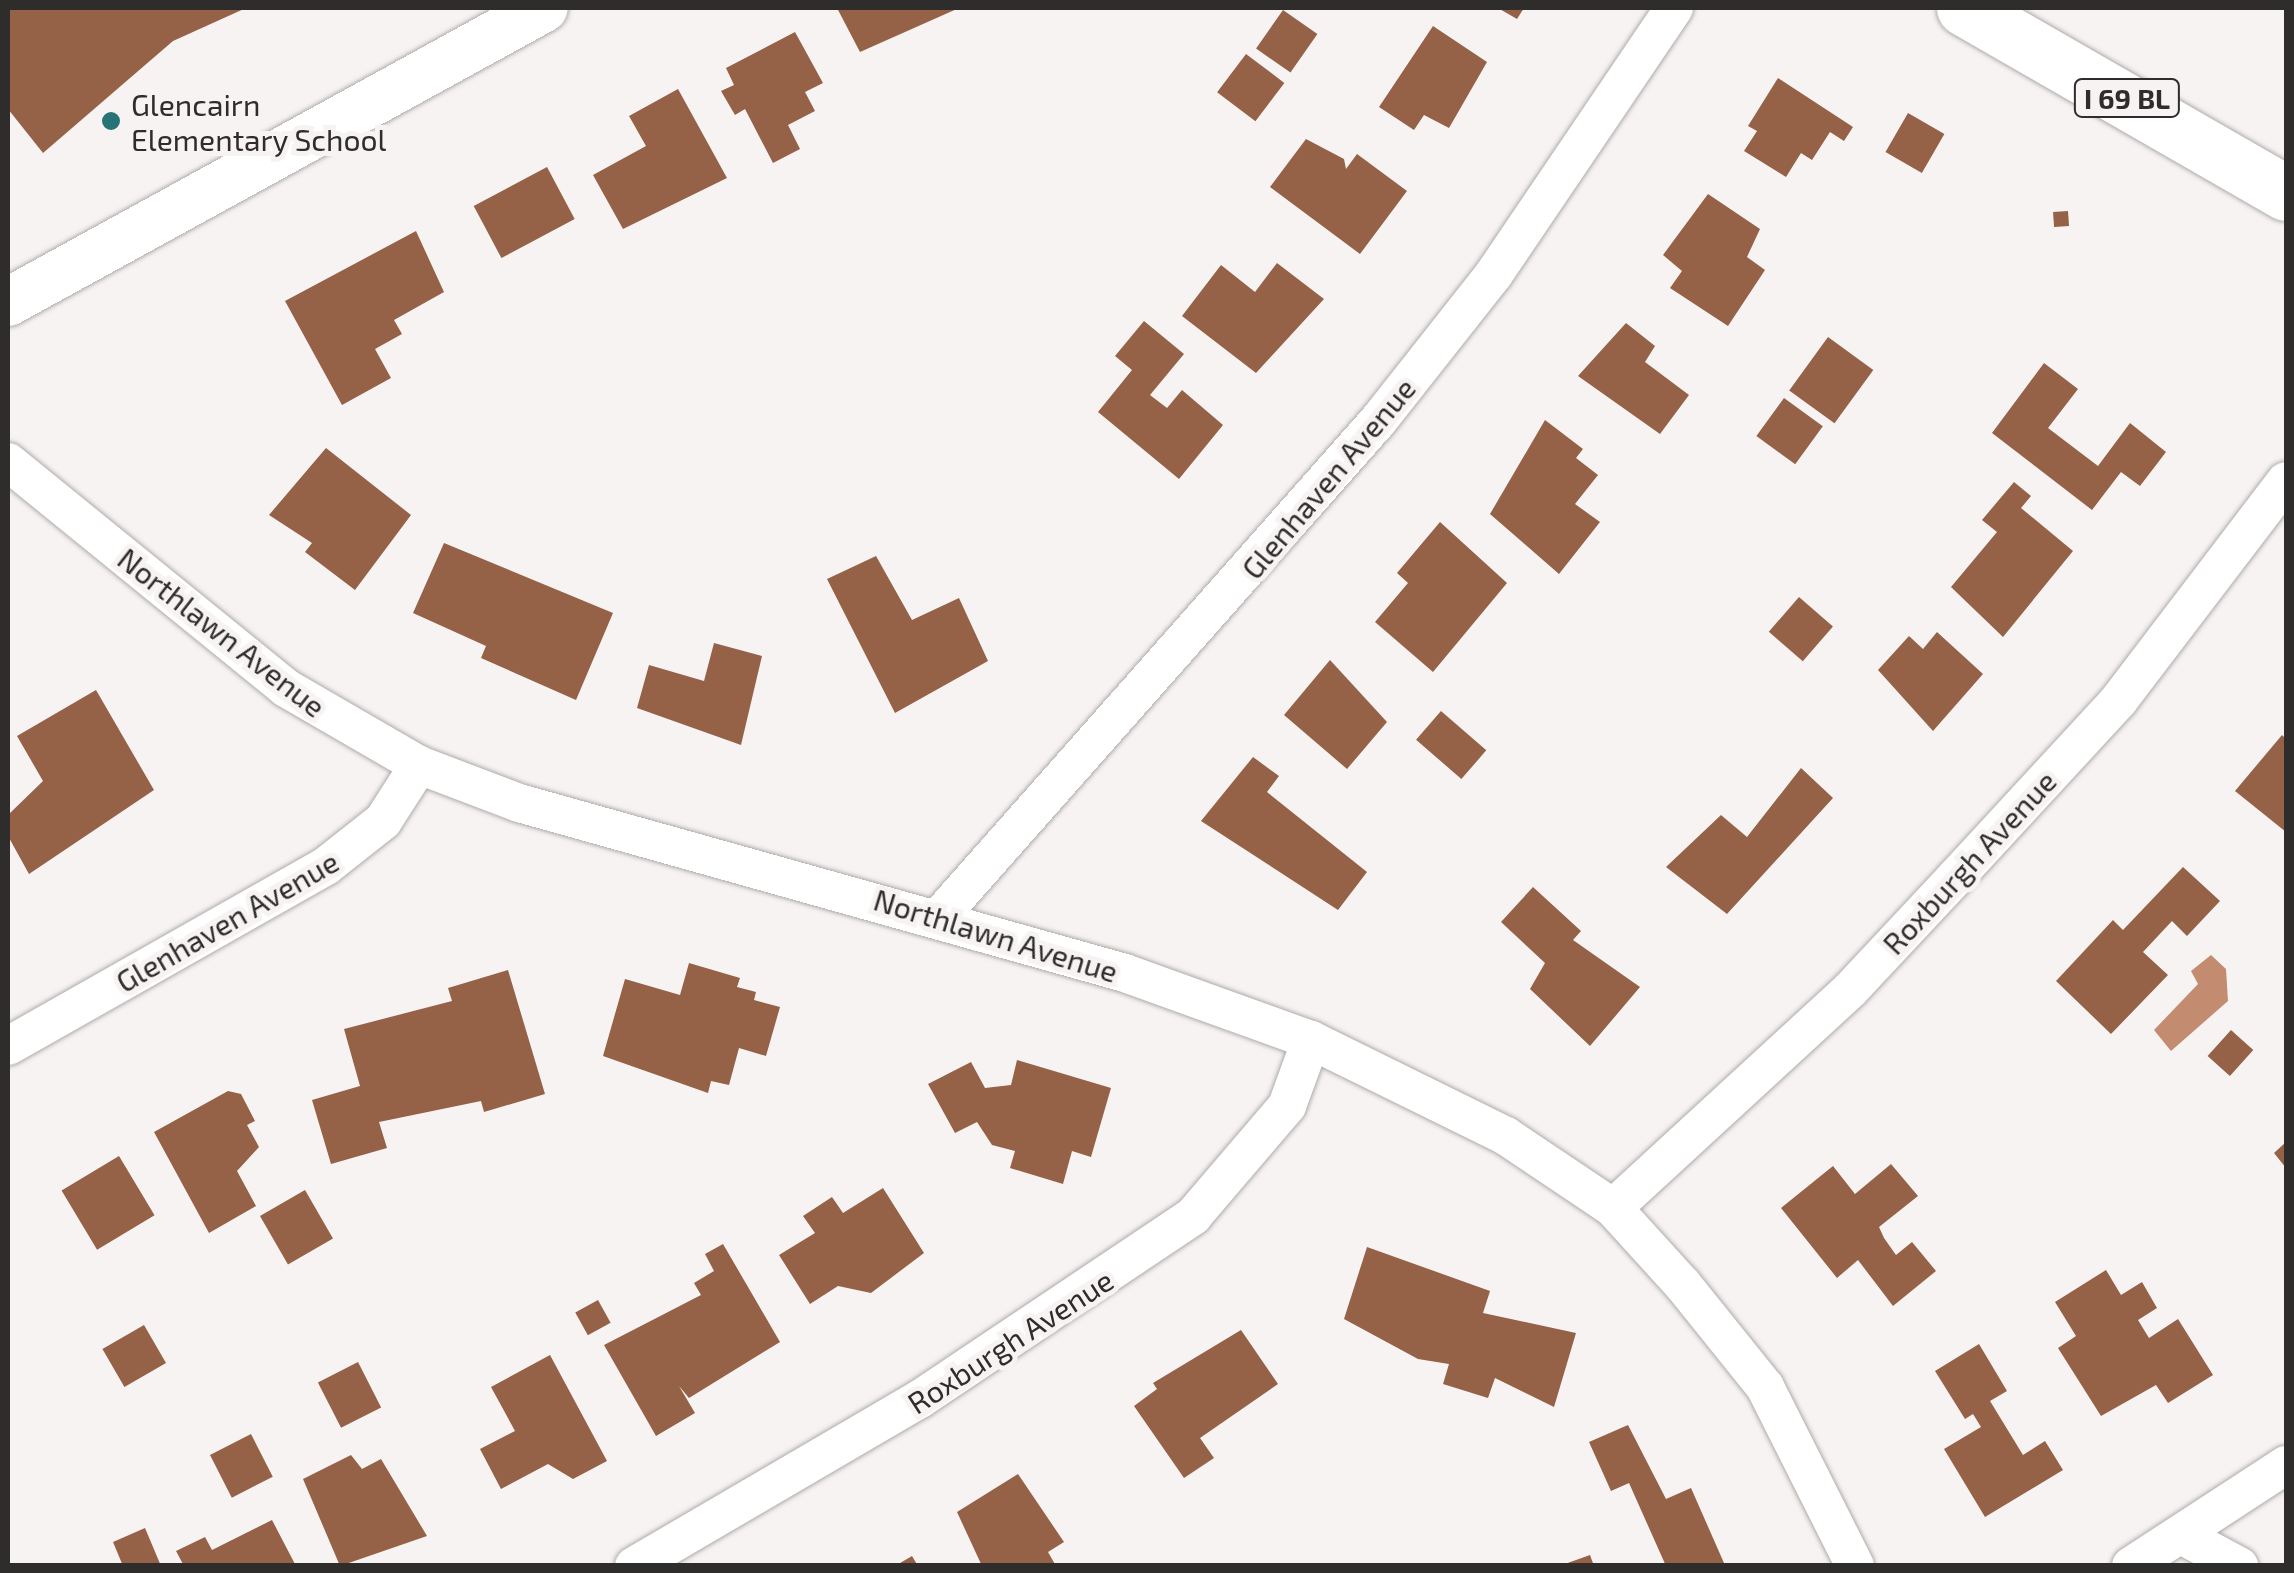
<!DOCTYPE html>
<style>
body{margin:0}
#map{position:relative;width:2294px;height:1573px;overflow:hidden;background:#f7f3f2;font-family:"Exo 2",sans-serif}
div>[style]{position:absolute}
.water>*{inset:0;background:#c38b70}
.building>*{inset:0;background:#956147;transform-origin:0 0}
.roads{filter:drop-shadow(0 0 2px #aeaba9) drop-shadow(0 0 2px #aeaba9)}
.minor>*{height:38px;margin:-19px;padding:0 19px;transform-origin:19px;border-radius:19px;background:#fff}
.tertiary>*{height:48px;margin:-24px;padding:0 24px;transform-origin:24px;border-radius:24px;background:#fff}
.primary>*{height:55px;margin:-27.5px;padding:0 27.5px;transform-origin:27.5px;border-radius:27.5px;background:#fff}
.dots>*{width:28px;height:28px;translate:-50% -50%;box-sizing:border-box;border:5px solid #f7f3f2;border-radius:50%}
span{translate:-50% -50%;white-space:nowrap;text-align:center;line-height:1.15;-webkit-text-stroke:10px #f7f3f2;paint-order:stroke}
.shield-label span{padding:2px 8px;background:#f7f3f2;border:2px solid;border-radius:8px;-webkit-text-stroke-width:0}
.shield-label{font-size:28px;color:#2e2d2c;font-weight:700}
.poi-label{font-size:30px;color:#2e2d2c}
.left{translate:0 -50%;text-align:left}
.street-label{font-size:30px;color:#2e2d2c}
.frame{position:absolute;inset:0;border:10px solid #2e2d2c;pointer-events:none}
</style>
<div id="map">
<div class="water">
<div style="clip-path:polygon(2211px 955px,2226px 969px,2228px 1001px,2171px 1051px,2154px 1030px,2198px 984px,2191px 971px)"></div>
</div>
<div class="building">
<div style="clip-path:polygon(8px 8px,246px 8px,173px 41px,43px 153px,8px 109px)"></div>
<div style="clip-path:polygon(837px 8px,959px 8px,860px 52px)"></div>
<div style="clip-path:polygon(1498px 8px,1524px 8px,1517px 19px)"></div>
<div style="left:1283px;top:10px;width:42px;height:47px;rotate:35deg"></div>
<div style="clip-path:polygon(1433px 26px,1487px 62px,1449px 128px,1424px 115px,1414px 130px,1379px 107px)"></div>
<div style="clip-path:polygon(795px 32px,823px 83px,805px 92px,815px 111px,788px 125px,800px 149px,773px 163px,745px 109px,735px 115px,721px 91px,734px 85px,726px 68px)"></div>
<div style="left:1246px;top:54px;width:48px;height:48px;rotate:37deg"></div>
<div style="clip-path:polygon(1778px 78px,1853px 127px,1844px 141px,1830px 132px,1812px 160px,1801px 153px,1786px 177px,1744px 151px,1757px 131px,1748px 126px)"></div>
<div style="clip-path:polygon(678px 89px,727px 178px,623px 229px,593px 175px,646px 146px,629px 116px)"></div>
<div style="left:1908px;top:113px;width:42px;height:45px;rotate:30deg"></div>
<div style="clip-path:polygon(1306px 139px,1344px 159px,1346px 169px,1357px 154px,1407px 191px,1360px 254px,1270px 187px)"></div>
<div style="left:547px;top:167px;width:59px;height:83px;rotate:62deg"></div>
<div style="clip-path:polygon(1708px 194px,1760px 229px,1747px 257px,1765px 270px,1728px 326px,1670px 288px,1682px 271px,1663px 255px)"></div>
<div style="left:2068px;top:211px;width:15px;height:15px;rotate:86deg"></div>
<div style="clip-path:polygon(416px 231px,444px 292px,394px 320px,402px 334px,375px 349px,391px 378px,342px 405px,285px 301px)"></div>
<div style="clip-path:polygon(1277px 263px,1324px 299px,1256px 373px,1182px 316px,1221px 265px,1255px 292px)"></div>
<div style="clip-path:polygon(1144px 321px,1184px 354px,1150px 395px,1167px 408px,1182px 390px,1223px 425px,1179px 479px,1098px 412px,1132px 370px,1115px 356px)"></div>
<div style="clip-path:polygon(1626px 323px,1655px 346px,1645px 362px,1689px 395px,1660px 434px,1578px 376px)"></div>
<div style="left:1828px;top:337px;width:56px;height:66px;rotate:36deg"></div>
<div style="clip-path:polygon(2044px 363px,2078px 389px,2048px 428px,2098px 466px,2130px 423px,2166px 452px,2140px 486px,2121px 472px,2092px 510px,1992px 433px)"></div>
<div style="left:1784px;top:398px;width:48px;height:47px;rotate:36deg"></div>
<div style="clip-path:polygon(1545px 420px,1583px 449px,1576px 458px,1598px 475px,1575px 504px,1600px 522px,1559px 574px,1490px 514px)"></div>
<div style="clip-path:polygon(326px 448px,411px 515px,355px 590px,305px 552px,312px 543px,269px 515px)"></div>
<div style="clip-path:polygon(2014px 482px,2031px 496px,2021px 508px,2073px 551px,2003px 637px,1951px 587px,1997px 532px,1982px 520px)"></div>
<div style="clip-path:polygon(1440px 522px,1507px 583px,1433px 672px,1375px 622px,1408px 583px,1397px 573px)"></div>
<div style="clip-path:polygon(444px 543px,613px 613px,576px 700px,481px 658px,486px 646px,413px 613px)"></div>
<div style="clip-path:polygon(876px 556px,912px 620px,959px 598px,988px 661px,895px 713px,827px 579px)"></div>
<div style="left:1799px;top:597px;width:45px;height:46px;rotate:41deg"></div>
<div style="clip-path:polygon(1937px 632px,1983px 674px,1933px 731px,1878px 670px,1909px 636px,1923px 649px)"></div>
<div style="clip-path:polygon(714px 643px,762px 656px,741px 745px,637px 708px,649px 665px,704px 681px)"></div>
<div style="clip-path:polygon(1330px 660px,1387px 722px,1347px 769px,1284px 715px)"></div>
<div style="clip-path:polygon(96px 690px,154px 790px,29px 874px,8px 836px,8px 815px,43px 781px,17px 736px)"></div>
<div style="left:1441px;top:711px;width:60px;height:38px;rotate:41deg"></div>
<div style="clip-path:polygon(2282px 735px,2286px 739px,2286px 832px,2235px 791px)"></div>
<div style="clip-path:polygon(1253px 757px,1279px 776px,1267px 792px,1367px 872px,1338px 910px,1201px 821px)"></div>
<div style="clip-path:polygon(1801px 768px,1833px 798px,1727px 914px,1666px 867px,1721px 815px,1747px 837px)"></div>
<div style="clip-path:polygon(2183px 867px,2220px 901px,2187px 936px,2172px 921px,2143px 952px,2168px 975px,2111px 1034px,2056px 981px,2113px 920px,2123px 930px)"></div>
<div style="clip-path:polygon(1533px 887px,1581px 931px,1573px 940px,1640px 987px,1590px 1046px,1530px 989px,1545px 963px,1501px 922px)"></div>
<div style="clip-path:polygon(689px 963px,740px 978px,737px 987px,756px 992px,754px 1000px,780px 1007px,766px 1056px,739px 1048px,729px 1085px,711px 1081px,708px 1093px,603px 1056px,625px 979px,680px 995px)"></div>
<div style="clip-path:polygon(508px 970px,545px 1094px,484px 1112px,481px 1101px,379px 1122px,387px 1148px,331px 1164px,312px 1100px,360px 1086px,344px 1029px,452px 1001px,448px 988px)"></div>
<div style="left:2231px;top:1030px;width:30px;height:35px;rotate:42deg"></div>
<div style="clip-path:polygon(1017px 1060px,1111px 1088px,1091px 1157px,1072px 1151px,1063px 1184px,1010px 1168px,1015px 1151px,992px 1145px,977px 1122px,955px 1133px,928px 1084px,971px 1062px,985px 1088px,1011px 1085px)"></div>
<div style="clip-path:polygon(228px 1091px,241px 1094px,255px 1121px,247px 1125px,259px 1147px,237px 1171px,256px 1206px,209px 1233px,154px 1132px)"></div>
<div style="clip-path:polygon(2286px 1142px,2286px 1168px,2274px 1153px)"></div>
<div style="left:119px;top:1156px;width:69px;height:67px;rotate:59deg"></div>
<div style="clip-path:polygon(1891px 1164px,1918px 1196px,1879px 1227px,1884px 1238px,1896px 1255px,1912px 1242px,1936px 1271px,1893px 1306px,1858px 1260px,1837px 1278px,1781px 1208px,1833px 1166px,1855px 1194px)"></div>
<div style="clip-path:polygon(883px 1188px,924px 1253px,871px 1293px,838px 1286px,810px 1304px,779px 1255px,815px 1233px,803px 1216px,832px 1197px,843px 1213px)"></div>
<div style="left:305px;top:1190px;width:56px;height:52px;rotate:60deg"></div>
<div style="clip-path:polygon(723px 1244px,780px 1342px,689px 1398px,679px 1386px,695px 1413px,656px 1436px,604px 1345px,701px 1295px,694px 1283px,714px 1271px,705px 1254px)"></div>
<div style="clip-path:polygon(1367px 1247px,1490px 1291px,1483px 1313px,1576px 1333px,1554px 1407px,1495px 1378px,1488px 1398px,1443px 1384px,1449px 1364px,1418px 1359px,1344px 1319px)"></div>
<div style="clip-path:polygon(2106px 1270px,2121px 1295px,2142px 1282px,2157px 1308px,2138px 1320px,2149px 1338px,2178px 1319px,2213px 1375px,2168px 1403px,2156px 1385px,2101px 1416px,2058px 1348px,2076px 1336px,2055px 1302px)"></div>
<div style="left:598px;top:1300px;width:26px;height:26px;rotate:61deg"></div>
<div style="left:144px;top:1325px;width:44px;height:48px;rotate:60deg"></div>
<div style="clip-path:polygon(1241px 1330px,1278px 1384px,1200px 1438px,1214px 1458px,1184px 1478px,1134px 1406px,1157px 1389px,1153px 1383px)"></div>
<div style="clip-path:polygon(1979px 1344px,2007px 1391px,1990px 1401px,2023px 1455px,2045px 1441px,2063px 1470px,1985px 1517px,1944px 1449px,1981px 1427px,1973px 1414px,1965px 1419px,1935px 1371px)"></div>
<div style="clip-path:polygon(550px 1355px,607px 1461px,573px 1479px,548px 1464px,501px 1489px,480px 1449px,515px 1431px,491px 1387px)"></div>
<div style="left:358px;top:1362px;width:51px;height:45px;rotate:63deg"></div>
<div style="clip-path:polygon(1628px 1425px,1666px 1499px,1691px 1488px,1724px 1563px,1666px 1566px,1629px 1483px,1611px 1491px,1589px 1442px)"></div>
<div style="left:251px;top:1434px;width:48px;height:46px;rotate:63deg"></div>
<div style="clip-path:polygon(351px 1455px,362px 1469px,381px 1459px,427px 1536px,340px 1566px,303px 1479px)"></div>
<div style="clip-path:polygon(1018px 1474px,1064px 1542px,1048px 1552px,1056px 1566px,982px 1566px,957px 1512px)"></div>
<div style="clip-path:polygon(272px 1520px,296px 1566px,184px 1566px,176px 1551px,205px 1537px,212px 1550px)"></div>
<div style="clip-path:polygon(145px 1528px,161px 1566px,123px 1566px,113px 1542px)"></div>
<div style="clip-path:polygon(1590px 1555px,1594px 1566px,1562px 1566px,1562px 1565px)"></div>
<div style="clip-path:polygon(912px 1556px,918px 1566px,895px 1566px)"></div>
</div>
<div class="roads">
<div class="minor">
<div style="left:8px;top:462px;width:358px;rotate:39.1deg"></div>
<div style="left:286px;top:688px;width:154px;rotate:30.1deg"></div>
<div style="left:419px;top:765px;width:107px;rotate:20.8deg"></div>
<div style="left:519px;top:803px;width:629px;rotate:15.67deg"></div>
<div style="left:1125px;top:973px;width:198px;rotate:19.8deg"></div>
<div style="left:1311px;top:1040px;width:217px;rotate:26.2deg"></div>
<div style="left:1506px;top:1136px;width:129px;rotate:33.9deg"></div>
<div style="left:1613px;top:1208px;width:104px;rotate:47.7deg"></div>
<div style="left:1683px;top:1285px;width:131px;rotate:51.2deg"></div>
<div style="left:1765px;top:1387px;width:200px;rotate:63.3deg"></div>
<div style="left:940px;top:916px;width:661px;rotate:-48.5deg"></div>
<div style="left:1378px;top:421px;width:187px;rotate:-51.7deg"></div>
<div style="left:1494px;top:274px;width:321px;rotate:-55.9deg"></div>
<div style="left:8px;top:1046px;width:365px;rotate:-29.5deg"></div>
<div style="left:326px;top:866px;width:73px;rotate:-38.3deg"></div>
<div style="left:383px;top:821px;width:67px;rotate:-57.3deg"></div>
<div style="left:1613px;top:1208px;width:323px;rotate:-42.6deg"></div>
<div style="left:1851px;top:989px;width:152px;rotate:-46.9deg"></div>
<div style="left:1955px;top:878px;width:242px;rotate:-47.3deg"></div>
<div style="left:2119px;top:700px;width:275px;rotate:-52.7deg"></div>
<div style="left:2183px;top:1536px;width:64px;rotate:28.2deg"></div>
<div style="left:634px;top:1566px;width:331px;rotate:-30.3deg"></div>
<div style="left:920px;top:1399px;width:329px;rotate:-33.8deg"></div>
<div style="left:1193px;top:1216px;width:145px;rotate:-49.5deg"></div>
<div style="left:1287px;top:1106px;width:70px;rotate:-70deg"></div>
<div style="left:2131px;top:1566px;width:185px;rotate:-33.1deg"></div>
</div>
<div class="tertiary">
<div style="left:8px;top:302px;width:611px;rotate:-28.75deg"></div>
</div>
<div class="primary">
<div style="left:1964px;top:8px;width:371px;rotate:29.9deg"></div>
</div>
</div>
<div class="dots">
<div style="left:111px;top:121px;background:#287375"></div>
</div>
<div class="shield-label">
<span style="left:2127px;top:98px">I 69 BL</span>
</div>
<div class="poi-label">
<span class="left" style="left:131px;top:121px">Glencairn<br>Elementary School</span>
</div>
<div class="street-label">
<span style="left:1328px;top:478px;rotate:-50deg">Glenhaven Avenue</span>
<span style="left:222px;top:632px;rotate:38deg">Northlawn Avenue</span>
<span style="left:1969px;top:862px;rotate:-47deg">Roxburgh Avenue</span>
<span style="left:227px;top:921px;rotate:-30deg">Glenhaven Avenue</span>
<span style="left:996px;top:935px;rotate:17deg">Northlawn Avenue</span>
<span style="left:1010px;top:1341px;rotate:-33deg">Roxburgh Avenue</span>
</div>
<div class="frame"></div>
</div>
